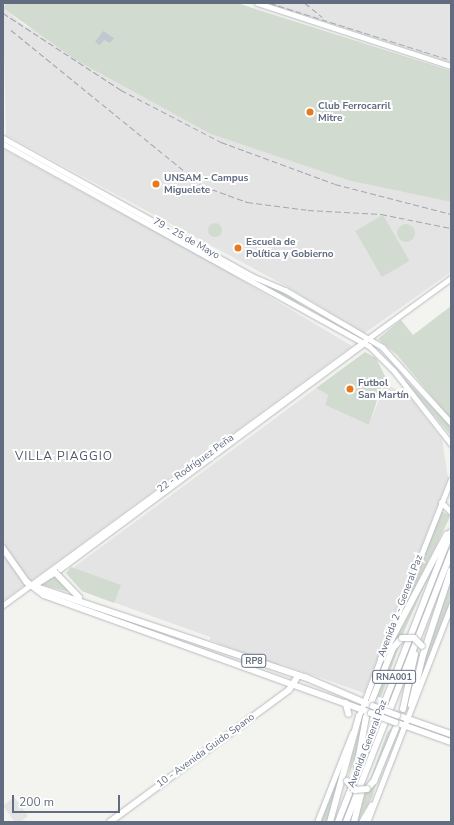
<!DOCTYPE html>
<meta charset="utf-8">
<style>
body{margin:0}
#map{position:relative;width:454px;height:825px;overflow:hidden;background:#f3f4ef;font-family:"Nunito Sans",sans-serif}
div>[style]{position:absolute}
.built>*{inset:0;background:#e3e4e3}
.green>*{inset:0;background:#d2dbd0;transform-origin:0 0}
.round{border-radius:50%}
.water>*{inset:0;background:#c1c8cf}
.roads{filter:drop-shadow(0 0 1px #b8bac0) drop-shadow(0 0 1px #b8bac0)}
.secondary>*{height:5px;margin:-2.5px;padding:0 2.5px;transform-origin:2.5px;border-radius:2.5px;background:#fff}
.primary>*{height:5.5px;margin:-2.75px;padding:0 2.75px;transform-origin:2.75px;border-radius:2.75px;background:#fff}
.highway>*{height:6px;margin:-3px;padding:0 3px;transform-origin:3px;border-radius:3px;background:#fff}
.rail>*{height:1px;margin-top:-0.5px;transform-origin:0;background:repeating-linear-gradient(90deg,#a3a7ae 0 6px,transparent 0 9px)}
.bridges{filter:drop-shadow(0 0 1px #b8babf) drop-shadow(0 0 1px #b8babf)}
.primary-bridge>*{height:5.5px;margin:-2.75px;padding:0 2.75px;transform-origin:2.75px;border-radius:2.75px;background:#fff}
.highway-bridge>*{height:6px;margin:-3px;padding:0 3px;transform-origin:3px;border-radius:3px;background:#fff}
.dots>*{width:11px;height:11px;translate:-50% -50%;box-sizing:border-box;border:2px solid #fff;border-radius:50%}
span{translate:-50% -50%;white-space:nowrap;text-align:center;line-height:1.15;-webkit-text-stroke:4px #fff;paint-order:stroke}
.shield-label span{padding:1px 3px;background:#fff;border:1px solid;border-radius:3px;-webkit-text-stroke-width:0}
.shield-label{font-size:9px;color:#626c81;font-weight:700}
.poi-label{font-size:10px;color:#626c81;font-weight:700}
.left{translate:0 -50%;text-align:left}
.street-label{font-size:10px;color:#626c81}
.quarter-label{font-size:12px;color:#505766;letter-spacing:1px}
.frame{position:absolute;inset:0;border:4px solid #626c81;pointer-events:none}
.scale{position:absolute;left:12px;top:795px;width:108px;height:18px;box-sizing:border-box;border:2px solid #626c81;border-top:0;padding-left:5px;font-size:12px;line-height:14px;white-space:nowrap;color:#626c81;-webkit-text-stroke:3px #fff;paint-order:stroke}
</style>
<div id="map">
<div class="built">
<div style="clip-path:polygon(267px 3px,451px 3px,451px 63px)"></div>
<div style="clip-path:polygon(3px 8px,24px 25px,307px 165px,351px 181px,451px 202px,451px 272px,365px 333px,286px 286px,6px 135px)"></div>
<div style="clip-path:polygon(3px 149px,206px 259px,352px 346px,3px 601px)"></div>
<div style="clip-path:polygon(385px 384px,408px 395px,442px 439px,448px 478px,364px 693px,281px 664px,279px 667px,210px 640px,210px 637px,82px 591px,66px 573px,316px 388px,328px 395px,325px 405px,369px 425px)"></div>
<div style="clip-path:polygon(14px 797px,28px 816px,20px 822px,15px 822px,3px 806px)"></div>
</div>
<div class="green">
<div style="clip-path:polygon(6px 3px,237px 3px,451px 71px,451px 202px,351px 181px,211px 134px,76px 60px,3px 8px)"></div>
<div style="left:383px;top:215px;width:53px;height:32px;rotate:60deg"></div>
<div class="round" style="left:208px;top:223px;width:14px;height:14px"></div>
<div class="round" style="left:397px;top:224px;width:18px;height:18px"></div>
<div style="clip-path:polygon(261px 284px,285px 292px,304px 307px)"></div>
<div style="clip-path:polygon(451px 306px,451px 419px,397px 355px,378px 339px,401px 320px,413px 335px)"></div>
<div style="clip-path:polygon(365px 352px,376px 358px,385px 376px,369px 425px,325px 405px,328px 395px,316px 388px)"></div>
<div style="clip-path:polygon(405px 379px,451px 426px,451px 436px,405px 381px)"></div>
<div style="clip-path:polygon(441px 511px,450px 515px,449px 519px,394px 630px)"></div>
<div style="clip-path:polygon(71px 567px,121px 585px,114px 603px,82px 591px,66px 573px)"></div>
<div style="clip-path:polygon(430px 573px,403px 634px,393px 642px,404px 624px)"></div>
<div style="clip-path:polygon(55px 575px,69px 592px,42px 585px)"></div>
<div style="clip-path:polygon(451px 580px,451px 599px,419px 681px,422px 668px)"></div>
<div style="clip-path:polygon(401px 641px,381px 697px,374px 700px,393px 654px)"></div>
<div style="clip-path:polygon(364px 716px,355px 758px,348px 779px,351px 758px)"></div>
<div style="clip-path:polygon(393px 726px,373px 779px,368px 786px,387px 733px)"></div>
<div style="clip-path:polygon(350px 745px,327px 822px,320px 822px)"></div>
<div style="clip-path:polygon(376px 784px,372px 798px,357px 822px,365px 793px)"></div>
</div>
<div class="water">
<div style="clip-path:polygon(103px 31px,114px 38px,110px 43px,104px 40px,100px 45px,95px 42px)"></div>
</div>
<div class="roads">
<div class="secondary">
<div style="left:257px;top:3px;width:204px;rotate:18deg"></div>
<div style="left:3px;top:138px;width:287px;rotate:29deg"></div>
<div style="left:254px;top:277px;width:34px;rotate:23deg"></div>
<div style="left:285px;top:290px;width:113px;rotate:30.4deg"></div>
<div style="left:382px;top:347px;width:103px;rotate:47.8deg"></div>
<div style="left:3px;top:144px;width:418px;rotate:28.9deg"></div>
<div style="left:369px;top:346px;width:35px;rotate:45deg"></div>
<div style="left:394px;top:371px;width:93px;rotate:52deg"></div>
<div style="left:441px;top:502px;width:14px;rotate:45deg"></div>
<div style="left:60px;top:569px;width:376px;rotate:-36.6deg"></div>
<div style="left:36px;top:584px;width:22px;rotate:-32deg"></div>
<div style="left:3px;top:605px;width:555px;rotate:-36.13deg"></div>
<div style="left:386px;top:644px;width:177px;rotate:-68.5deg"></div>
<div style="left:360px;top:713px;width:60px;rotate:-69.4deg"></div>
<div style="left:317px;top:822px;width:96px;rotate:-68.5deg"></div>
<div style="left:361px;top:822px;width:20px;rotate:-60deg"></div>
<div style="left:367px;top:822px;width:233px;rotate:-68.8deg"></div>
</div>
<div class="primary">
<div style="left:3px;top:548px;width:42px;rotate:54.8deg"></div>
<div style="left:27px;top:582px;width:21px;rotate:37deg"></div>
<div style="left:44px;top:595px;width:348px;rotate:19.8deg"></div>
<div style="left:55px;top:572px;width:35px;rotate:46deg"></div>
<div style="left:31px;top:585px;width:289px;rotate:18.6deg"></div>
<div style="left:305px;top:677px;width:74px;rotate:23.1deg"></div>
<div style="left:346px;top:703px;width:11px;rotate:75deg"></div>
<div style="left:397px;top:715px;width:57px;rotate:19.4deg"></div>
<div style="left:395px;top:722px;width:59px;rotate:19.7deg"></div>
<div style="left:110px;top:822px;width:222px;rotate:-36.4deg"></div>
<div style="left:289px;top:690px;width:17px;rotate:-57deg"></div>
</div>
<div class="highway">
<div style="left:381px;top:659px;width:141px;rotate:-62.2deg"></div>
<div style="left:372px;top:700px;width:56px;rotate:-68deg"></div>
<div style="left:393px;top:648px;width:13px;rotate:-48deg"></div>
<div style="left:411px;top:705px;width:51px;rotate:-76.5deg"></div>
<div style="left:423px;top:655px;width:89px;rotate:-71.8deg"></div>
<div style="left:403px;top:709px;width:56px;rotate:-77.7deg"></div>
<div style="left:357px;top:767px;width:51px;rotate:-79.8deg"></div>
<div style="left:367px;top:789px;width:11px;rotate:-49deg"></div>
<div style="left:374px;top:781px;width:57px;rotate:-67.5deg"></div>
<div style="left:330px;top:822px;width:110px;rotate:-74.7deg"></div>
<div style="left:338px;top:822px;width:311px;rotate:-68.7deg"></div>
<div style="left:346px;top:822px;width:290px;rotate:-68.7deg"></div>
<div style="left:354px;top:822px;width:32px;rotate:-76deg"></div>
</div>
</div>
<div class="rail">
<div style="left:270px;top:3px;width:190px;rotate:17.5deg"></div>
<div style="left:305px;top:3px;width:22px;rotate:39deg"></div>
<div style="left:3px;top:13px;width:141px;rotate:33.1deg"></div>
<div style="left:121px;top:90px;width:113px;rotate:27.5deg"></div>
<div style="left:221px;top:142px;width:121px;rotate:20.2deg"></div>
<div style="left:335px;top:184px;width:120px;rotate:14.5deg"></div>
<div style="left:11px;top:30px;width:247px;rotate:39.1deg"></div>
<div style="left:203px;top:186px;width:47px;rotate:20deg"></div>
<div style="left:247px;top:202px;width:62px;rotate:7.5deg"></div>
<div style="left:308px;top:210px;width:73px;rotate:3.1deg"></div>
<div style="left:381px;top:214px;width:71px;rotate:11.3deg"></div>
</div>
<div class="bridges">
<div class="primary-bridge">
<div style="left:373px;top:706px;width:26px;rotate:21deg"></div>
<div style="left:371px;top:713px;width:26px;rotate:21deg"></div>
</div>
<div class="highway-bridge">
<div style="left:402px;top:638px;width:12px"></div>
<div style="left:414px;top:638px;width:11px;rotate:45deg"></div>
<div style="left:347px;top:781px;width:12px;rotate:48deg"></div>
<div style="left:355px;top:790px;width:12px;rotate:-5deg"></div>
</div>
</div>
<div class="dots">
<div style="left:310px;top:112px;background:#e8781b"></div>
<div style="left:156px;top:184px;background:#e8781b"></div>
<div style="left:238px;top:248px;background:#e8781b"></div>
<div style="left:350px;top:389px;background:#e8781b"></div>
</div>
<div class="shield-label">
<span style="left:254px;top:661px">RP8</span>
<span style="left:394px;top:677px">RNA001</span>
</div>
<div class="poi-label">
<span class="left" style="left:318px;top:112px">Club Ferrocarril<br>Mitre</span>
<span class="left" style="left:164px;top:184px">UNSAM - Campus<br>Miguelete</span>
<span class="left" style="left:246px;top:248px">Escuela de<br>Política y Gobierno</span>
<span class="left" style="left:358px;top:389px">Futbol<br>San Martín</span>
</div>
<div class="street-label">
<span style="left:186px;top:239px;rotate:29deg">79 - 25 de Mayo</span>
<span style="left:196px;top:464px;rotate:-36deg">22 - Rodríguez Peña</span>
<span style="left:401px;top:606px;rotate:-69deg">Avenida 2 - General Paz</span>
<span style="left:368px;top:744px;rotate:-69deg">Avenida General Paz</span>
<span style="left:206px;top:751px;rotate:-36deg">10 - Avenida Guido Spano</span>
</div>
<div class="quarter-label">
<span style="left:64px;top:457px">VILLA PIAGGIO</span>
</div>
<div class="frame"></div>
<div class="scale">200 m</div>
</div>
